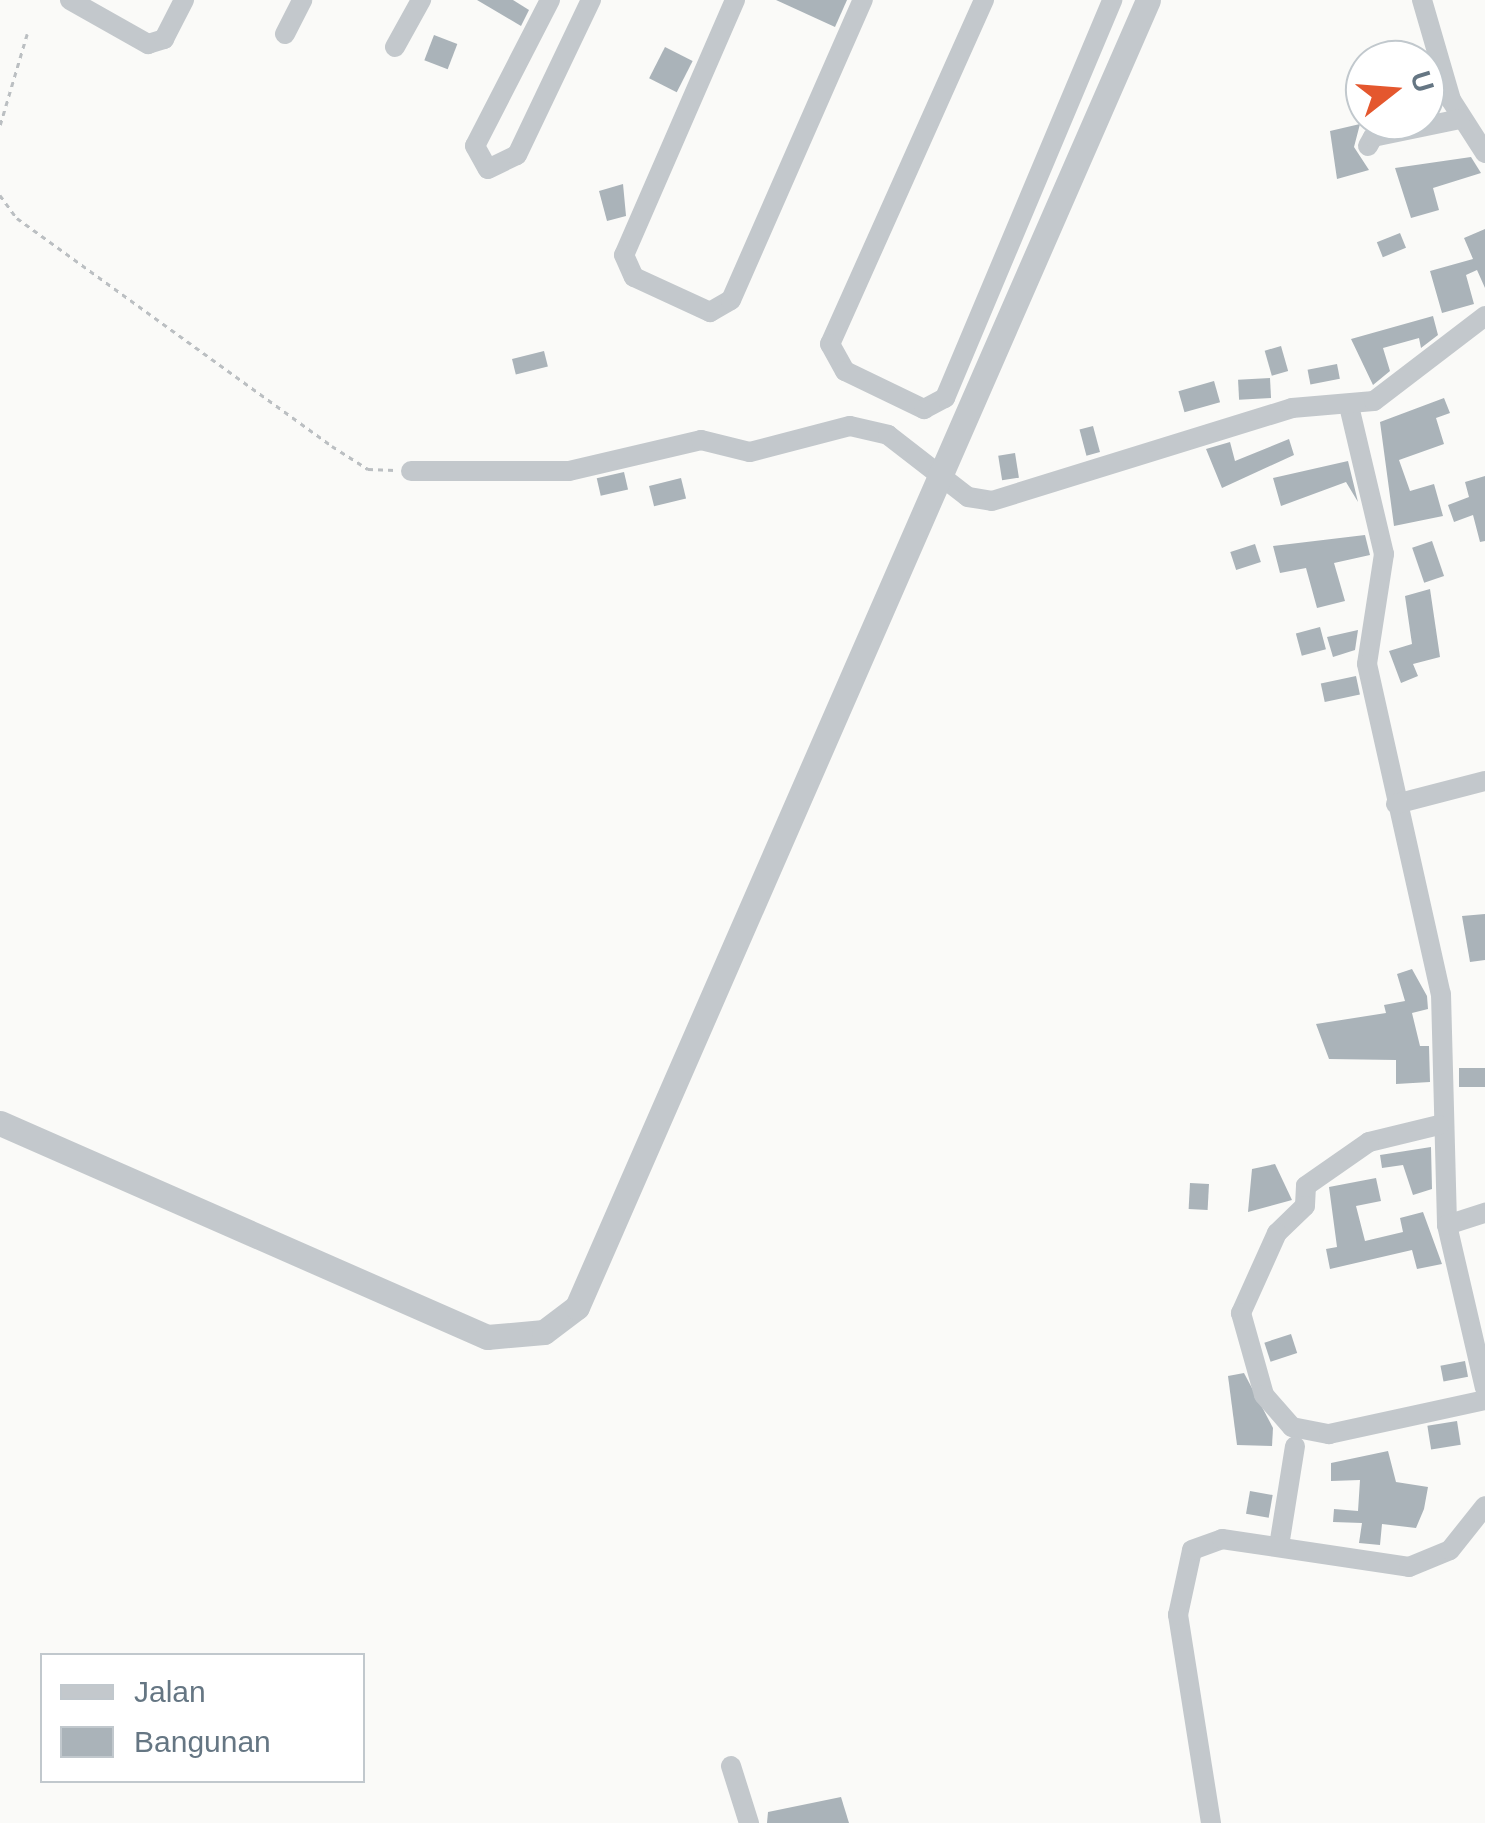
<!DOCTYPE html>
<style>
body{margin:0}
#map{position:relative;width:1485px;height:1823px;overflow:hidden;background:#fafaf8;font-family:Arial,sans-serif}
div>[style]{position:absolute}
.building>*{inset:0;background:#aab3b9;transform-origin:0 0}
.path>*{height:2.5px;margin-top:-1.25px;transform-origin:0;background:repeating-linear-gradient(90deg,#bbbfc2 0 5px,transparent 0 10px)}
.minor>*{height:20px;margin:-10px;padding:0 10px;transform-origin:10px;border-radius:10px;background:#c3c8cc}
.tertiary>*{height:25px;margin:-12.5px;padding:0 12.5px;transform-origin:12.5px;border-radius:12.5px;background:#c3c8cc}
span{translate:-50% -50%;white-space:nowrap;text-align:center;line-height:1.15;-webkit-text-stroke:10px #fff;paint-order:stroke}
.legend{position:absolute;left:40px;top:1653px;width:325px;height:130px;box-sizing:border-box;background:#fff;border:2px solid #c1c8cd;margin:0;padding:12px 18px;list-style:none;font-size:30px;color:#657683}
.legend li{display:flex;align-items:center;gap:20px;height:50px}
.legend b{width:50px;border:2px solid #c1c8cd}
.north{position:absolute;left:1345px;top:40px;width:100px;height:100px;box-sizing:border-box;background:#fff;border:2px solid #c1c8cd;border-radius:50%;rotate:73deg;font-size:28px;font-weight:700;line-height:40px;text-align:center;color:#657683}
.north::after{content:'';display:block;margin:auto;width:35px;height:45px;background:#e4572e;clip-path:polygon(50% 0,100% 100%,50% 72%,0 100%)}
</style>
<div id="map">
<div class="building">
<div style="clip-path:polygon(477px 0,513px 0,529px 10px,521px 26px)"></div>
<div style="clip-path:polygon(776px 0,847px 0,835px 27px)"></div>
<div style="left:434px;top:35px;width:25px;height:27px;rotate:21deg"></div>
<div style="left:665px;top:47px;width:31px;height:35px;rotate:27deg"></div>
<div style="clip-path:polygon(1360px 124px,1354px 147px,1369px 170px,1337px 179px,1330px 131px)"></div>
<div style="clip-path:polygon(1471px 157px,1481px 173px,1433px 188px,1439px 210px,1411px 218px,1395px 168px)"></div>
<div style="clip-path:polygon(623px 184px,626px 216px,607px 221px,599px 191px)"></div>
<div style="clip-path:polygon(1485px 229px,1485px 288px,1477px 270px,1466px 275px,1474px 304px,1442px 313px,1430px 271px,1473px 259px,1464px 238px)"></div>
<div style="left:1400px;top:233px;width:16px;height:25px;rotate:68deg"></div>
<div style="clip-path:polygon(1433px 316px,1438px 335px,1421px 348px,1419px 338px,1383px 348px,1390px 371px,1373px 385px,1351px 339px)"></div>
<div style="left:1281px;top:346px;width:26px;height:17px;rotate:74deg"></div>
<div style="left:544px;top:351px;width:16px;height:33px;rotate:76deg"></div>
<div style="left:1337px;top:364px;width:15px;height:30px;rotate:79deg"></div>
<div style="left:1270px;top:378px;width:20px;height:32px;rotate:87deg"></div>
<div style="left:1214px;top:381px;width:22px;height:37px;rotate:74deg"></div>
<div style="clip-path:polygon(1444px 398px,1450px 413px,1436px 418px,1444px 444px,1399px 460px,1410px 491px,1434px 484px,1443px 516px,1394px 526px,1380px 422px)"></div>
<div style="left:1093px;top:426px;width:27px;height:14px;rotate:75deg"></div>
<div style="clip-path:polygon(1289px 439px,1294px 455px,1222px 488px,1206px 449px,1230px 442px,1235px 461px)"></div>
<div style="left:1015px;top:453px;width:25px;height:17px;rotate:81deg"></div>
<div style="clip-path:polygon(1348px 461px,1358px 502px,1346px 482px,1281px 506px,1273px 478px)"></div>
<div style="left:624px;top:472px;width:18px;height:28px;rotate:77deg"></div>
<div style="clip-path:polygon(1485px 476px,1485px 541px,1480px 542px,1473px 515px,1454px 522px,1448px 505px,1469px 497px,1465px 482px)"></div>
<div style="left:681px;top:478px;width:21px;height:33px;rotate:76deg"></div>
<div style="clip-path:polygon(1365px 535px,1370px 555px,1334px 563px,1345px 601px,1317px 608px,1306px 568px,1280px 573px,1273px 546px)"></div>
<div style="left:1432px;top:541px;width:37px;height:21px;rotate:71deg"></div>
<div style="left:1255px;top:544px;width:19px;height:26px;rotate:72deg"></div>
<div style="clip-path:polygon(1430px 589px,1440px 657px,1413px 664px,1418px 676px,1401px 683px,1389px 651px,1412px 644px,1405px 596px)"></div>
<div style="left:1320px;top:627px;width:23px;height:25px;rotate:75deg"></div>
<div style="clip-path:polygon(1358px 630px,1355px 650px,1333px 657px,1327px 637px)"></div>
<div style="left:1356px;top:676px;width:19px;height:36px;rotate:78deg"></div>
<div style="clip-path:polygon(1485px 914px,1485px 960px,1470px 962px,1462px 916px)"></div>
<div style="clip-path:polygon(1412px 969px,1427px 996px,1428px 1009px,1412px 1013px,1420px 1046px,1429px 1046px,1430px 1082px,1396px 1084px,1396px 1060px,1329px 1059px,1316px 1024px,1386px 1013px,1384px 1005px,1405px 1001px,1397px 974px)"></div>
<div style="left:1485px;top:1068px;width:19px;height:26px;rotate:90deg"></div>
<div style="clip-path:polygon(1431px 1147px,1432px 1189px,1413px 1195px,1403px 1165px,1382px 1168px,1380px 1155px)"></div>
<div style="clip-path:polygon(1275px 1164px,1292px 1200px,1248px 1212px,1252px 1169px)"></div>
<div style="clip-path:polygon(1376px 1178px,1381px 1201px,1356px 1206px,1365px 1241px,1403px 1232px,1400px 1218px,1423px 1212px,1442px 1264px,1417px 1269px,1412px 1250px,1330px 1269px,1326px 1249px,1337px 1247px,1329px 1187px)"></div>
<div style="left:1190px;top:1183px;width:19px;height:26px;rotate:3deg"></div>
<div style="left:1291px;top:1334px;width:20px;height:28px;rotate:72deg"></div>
<div style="left:1465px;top:1361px;width:16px;height:25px;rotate:79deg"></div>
<div style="clip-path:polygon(1244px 1373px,1273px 1428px,1272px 1446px,1237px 1445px,1228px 1376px)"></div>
<div style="left:1457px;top:1421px;width:24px;height:30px;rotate:81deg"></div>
<div style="clip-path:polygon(1388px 1451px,1396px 1482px,1428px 1487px,1424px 1509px,1416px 1528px,1382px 1524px,1380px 1545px,1359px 1543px,1362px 1523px,1333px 1522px,1334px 1509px,1358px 1511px,1360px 1480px,1331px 1481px,1331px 1463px)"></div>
<div style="left:1250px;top:1491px;width:23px;height:23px;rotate:10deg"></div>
<div style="clip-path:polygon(841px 1797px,849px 1823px,767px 1823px,768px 1812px)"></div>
</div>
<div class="path">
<div style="left:0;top:125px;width:95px;rotate:-73.5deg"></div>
<div style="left:0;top:195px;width:29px;rotate:54deg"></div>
<div style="left:17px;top:218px;width:389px;rotate:35.9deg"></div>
<div style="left:332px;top:446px;width:43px;rotate:32.6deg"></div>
<div style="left:368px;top:469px;width:27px;rotate:2deg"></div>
</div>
<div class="minor">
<div style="left:70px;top:0;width:90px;rotate:29.4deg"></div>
<div style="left:148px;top:44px;width:17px;rotate:-17deg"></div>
<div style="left:164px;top:39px;width:44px;rotate:-62.9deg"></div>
<div style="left:550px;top:0;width:164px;rotate:117.2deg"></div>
<div style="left:475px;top:146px;width:26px;rotate:61deg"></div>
<div style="left:488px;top:169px;width:32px;rotate:-26deg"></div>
<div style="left:517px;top:155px;width:172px;rotate:-64.5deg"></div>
<div style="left:735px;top:0;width:278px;rotate:113.5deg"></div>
<div style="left:624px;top:255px;width:24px;rotate:66deg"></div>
<div style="left:634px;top:277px;width:84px;rotate:24.7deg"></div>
<div style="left:710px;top:312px;width:24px;rotate:-30deg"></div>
<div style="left:731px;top:300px;width:328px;rotate:-66.3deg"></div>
<div style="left:984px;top:0;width:377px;rotate:114.1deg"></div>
<div style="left:830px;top:344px;width:31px;rotate:61deg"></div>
<div style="left:845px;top:371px;width:88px;rotate:25.7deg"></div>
<div style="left:924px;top:409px;width:24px;rotate:-28deg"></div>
<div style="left:945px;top:398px;width:432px;rotate:-67.2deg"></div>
<div style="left:1422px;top:0;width:104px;rotate:73.8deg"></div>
<div style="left:1451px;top:100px;width:63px;rotate:57.3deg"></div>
<div style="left:285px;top:34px;width:38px;rotate:-63deg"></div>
<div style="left:395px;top:47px;width:54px;rotate:-61deg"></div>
<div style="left:1368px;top:146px;width:10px;rotate:-61deg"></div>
<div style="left:1373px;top:137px;width:89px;rotate:-11.7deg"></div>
<div style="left:1349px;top:406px;width:152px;rotate:76.7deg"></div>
<div style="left:1384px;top:554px;width:111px;rotate:98.8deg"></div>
<div style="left:1367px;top:664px;width:338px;rotate:77.4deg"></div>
<div style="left:1441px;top:994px;width:231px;rotate:88.5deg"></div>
<div style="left:1447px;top:1225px;width:167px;rotate:76.9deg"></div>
<div style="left:411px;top:471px;width:158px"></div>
<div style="left:569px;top:471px;width:136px;rotate:-13.2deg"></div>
<div style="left:701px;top:440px;width:50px;rotate:13.8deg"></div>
<div style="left:750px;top:452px;width:103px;rotate:-14.6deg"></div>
<div style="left:850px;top:426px;width:39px;rotate:13deg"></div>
<div style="left:888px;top:435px;width:101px;rotate:37.8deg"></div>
<div style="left:968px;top:497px;width:24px;rotate:9deg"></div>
<div style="left:992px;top:501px;width:314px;rotate:-17.2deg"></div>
<div style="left:1292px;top:408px;width:82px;rotate:-4.9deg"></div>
<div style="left:1374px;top:401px;width:140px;rotate:-37.4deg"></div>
<div style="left:1396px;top:804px;width:92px;rotate:-14.5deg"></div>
<div style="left:1439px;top:1125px;width:72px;rotate:166.3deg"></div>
<div style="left:1369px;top:1142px;width:77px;rotate:145.1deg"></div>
<div style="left:1306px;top:1186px;width:20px;rotate:93deg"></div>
<div style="left:1305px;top:1206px;width:39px;rotate:136deg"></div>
<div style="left:1277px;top:1233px;width:88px;rotate:114.2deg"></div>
<div style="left:1241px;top:1313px;width:85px;rotate:74.3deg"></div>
<div style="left:1264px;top:1395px;width:43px;rotate:48.8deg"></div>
<div style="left:1292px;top:1427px;width:38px;rotate:11deg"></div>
<div style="left:1329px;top:1434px;width:160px;rotate:-12.3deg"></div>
<div style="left:1447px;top:1225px;width:40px;rotate:-18deg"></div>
<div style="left:1279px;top:1546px;width:101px;rotate:-80.9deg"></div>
<div style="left:731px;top:1766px;width:60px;rotate:72.5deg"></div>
<div style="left:1211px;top:1823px;width:211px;rotate:-99deg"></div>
<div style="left:1178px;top:1615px;width:66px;rotate:-77.8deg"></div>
<div style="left:1192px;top:1550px;width:32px;rotate:-20deg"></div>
<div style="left:1222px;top:1539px;width:189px;rotate:8.5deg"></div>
<div style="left:1409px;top:1567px;width:44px;rotate:-22.5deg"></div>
<div style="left:1450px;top:1550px;width:56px;rotate:-51.5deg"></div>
</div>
<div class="tertiary">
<div style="left:0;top:1123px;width:532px;rotate:23.72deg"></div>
<div style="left:487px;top:1337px;width:57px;rotate:-5deg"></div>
<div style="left:544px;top:1332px;width:41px;rotate:-37.1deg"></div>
<div style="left:577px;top:1307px;width:1426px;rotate:-66.4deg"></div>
</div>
<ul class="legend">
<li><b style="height:12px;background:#c3c8cc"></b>Jalan</li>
<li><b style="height:28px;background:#aab3b9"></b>Bangunan</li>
</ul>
<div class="north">U</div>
</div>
